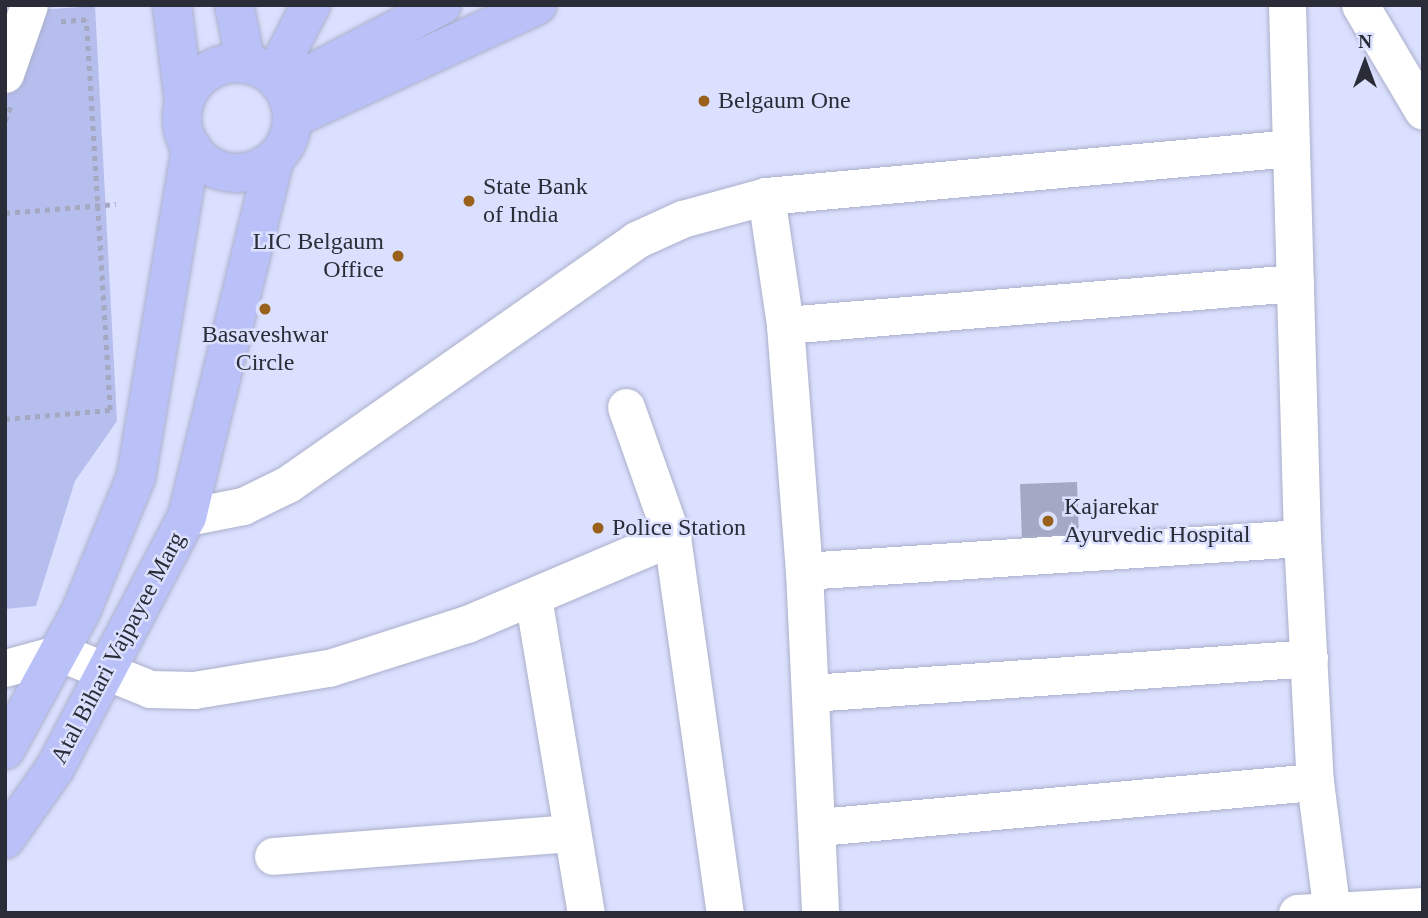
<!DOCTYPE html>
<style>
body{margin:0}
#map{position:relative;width:1428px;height:918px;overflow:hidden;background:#dbe0fe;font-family:"Times New Roman",serif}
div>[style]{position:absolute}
.green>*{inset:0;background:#b6beee}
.building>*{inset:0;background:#a3a8c4;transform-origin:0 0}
.path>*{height:4.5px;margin-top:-2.25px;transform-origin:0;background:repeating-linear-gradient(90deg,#a4a8c0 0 5px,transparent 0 10px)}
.roads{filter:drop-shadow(0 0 2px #aaafcb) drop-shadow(0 0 2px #aaafcb)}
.minor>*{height:37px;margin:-18.5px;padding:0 18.5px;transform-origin:18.5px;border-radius:18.5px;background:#fff}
.major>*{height:38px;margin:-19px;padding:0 19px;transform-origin:19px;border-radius:19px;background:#b9c1f8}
.major>.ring{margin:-19px;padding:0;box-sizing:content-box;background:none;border:38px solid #b9c1f8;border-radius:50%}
.dots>*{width:19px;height:19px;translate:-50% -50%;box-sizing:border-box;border:4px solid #dbe0fe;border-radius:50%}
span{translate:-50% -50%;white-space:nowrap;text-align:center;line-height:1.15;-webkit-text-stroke:5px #dbe0fe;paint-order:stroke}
.poi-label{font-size:24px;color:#2a2c37}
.left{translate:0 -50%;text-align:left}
.right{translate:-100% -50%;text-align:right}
.street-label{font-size:24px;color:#2a2c37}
.frame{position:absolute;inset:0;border:7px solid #2a2c37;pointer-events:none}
.north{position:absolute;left:1330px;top:28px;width:70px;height:70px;-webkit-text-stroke:5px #dbe0fe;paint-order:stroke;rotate:0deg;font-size:19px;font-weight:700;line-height:28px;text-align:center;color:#2a2c37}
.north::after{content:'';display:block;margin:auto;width:24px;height:32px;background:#2a2c37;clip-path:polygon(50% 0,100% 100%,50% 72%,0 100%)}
</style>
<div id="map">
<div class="green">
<div style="clip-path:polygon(95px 6px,117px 421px,75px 481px,36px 606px,5px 609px,5px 102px,37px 10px)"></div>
</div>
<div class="building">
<div style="left:1077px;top:482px;width:61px;height:57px;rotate:88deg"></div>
</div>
<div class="path">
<div style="left:5px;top:121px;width:17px;rotate:-69deg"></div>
<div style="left:5px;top:213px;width:111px;rotate:-4.6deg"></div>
<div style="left:5px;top:419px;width:105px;rotate:-4.9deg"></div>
<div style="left:110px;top:410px;width:391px;rotate:-93.5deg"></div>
<div style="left:86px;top:20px;width:30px;rotate:176deg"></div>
</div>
<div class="roads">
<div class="minor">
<div style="left:1287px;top:5px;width:533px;rotate:88.39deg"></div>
<div style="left:1302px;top:538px;width:244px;rotate:87deg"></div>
<div style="left:1315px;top:782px;width:132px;rotate:82.6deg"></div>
<div style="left:1360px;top:5px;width:123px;rotate:59.3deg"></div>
<div style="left:5px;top:74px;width:73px;rotate:-70.8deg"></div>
<div style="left:766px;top:196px;width:130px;rotate:81.6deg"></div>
<div style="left:785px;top:325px;width:247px;rotate:85.6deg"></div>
<div style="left:804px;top:571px;width:342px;rotate:87.3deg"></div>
<div style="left:785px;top:325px;width:512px;rotate:-4.71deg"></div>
<div style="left:626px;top:407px;width:138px;rotate:70.5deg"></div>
<div style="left:672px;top:537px;width:380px;rotate:82deg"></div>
<div style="left:187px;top:517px;width:57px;rotate:-11.1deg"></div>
<div style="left:243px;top:506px;width:50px;rotate:-26.1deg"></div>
<div style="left:288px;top:484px;width:425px;rotate:-35deg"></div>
<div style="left:636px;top:240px;width:51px;rotate:-24.5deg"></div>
<div style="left:682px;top:219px;width:87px;rotate:-15.3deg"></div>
<div style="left:766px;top:196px;width:527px;rotate:-5.22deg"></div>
<div style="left:804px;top:571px;width:499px;rotate:-3.8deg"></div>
<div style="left:533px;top:597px;width:320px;rotate:80.5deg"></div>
<div style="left:5px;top:668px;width:58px;rotate:-15deg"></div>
<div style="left:61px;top:653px;width:96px;rotate:22deg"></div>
<div style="left:150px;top:689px;width:44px;rotate:1.3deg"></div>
<div style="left:194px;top:690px;width:137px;rotate:-9.3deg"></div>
<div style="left:329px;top:668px;width:145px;rotate:-17.7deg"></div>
<div style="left:467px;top:624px;width:223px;rotate:-23deg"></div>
<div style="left:811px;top:693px;width:499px;rotate:-4deg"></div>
<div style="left:819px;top:827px;width:498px;rotate:-5.2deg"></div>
<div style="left:273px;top:856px;width:300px;rotate:-4.4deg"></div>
<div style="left:1297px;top:913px;width:126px;rotate:-3.2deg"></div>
</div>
<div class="major">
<div style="left:172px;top:5px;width:98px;rotate:82.9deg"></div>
<div style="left:234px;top:5px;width:59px;rotate:78.3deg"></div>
<div class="ring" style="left:182px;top:63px;width:72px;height:72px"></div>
<div style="left:274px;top:76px;width:80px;rotate:-62.5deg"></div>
<div style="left:284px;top:88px;width:178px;rotate:-27.7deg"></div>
<div style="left:293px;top:118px;width:269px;rotate:-24.8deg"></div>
<div style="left:5px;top:750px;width:158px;rotate:-61.3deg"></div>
<div style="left:81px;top:611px;width:145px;rotate:-67.7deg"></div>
<div style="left:136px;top:477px;width:335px;rotate:-80.5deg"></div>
<div style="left:5px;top:839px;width:87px;rotate:-54.8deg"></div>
<div style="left:55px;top:768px;width:284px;rotate:-62.3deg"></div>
<div style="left:187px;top:517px;width:368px;rotate:-76.3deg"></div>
</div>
</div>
<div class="dots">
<div style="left:704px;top:101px;background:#99611c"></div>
<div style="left:469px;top:201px;background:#99611c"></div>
<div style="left:398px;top:256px;background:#99611c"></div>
<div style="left:265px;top:309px;background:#99611c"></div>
<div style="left:1048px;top:521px;background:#99611c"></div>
<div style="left:598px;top:528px;background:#99611c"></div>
</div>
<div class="poi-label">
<span class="left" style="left:718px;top:101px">Belgaum One</span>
<span class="left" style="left:483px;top:201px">State Bank<br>of India</span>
<span class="right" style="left:384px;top:256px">LIC Belgaum<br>Office</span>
<span style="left:265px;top:349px">Basaveshwar<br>Circle</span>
<span class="left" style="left:1064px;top:521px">Kajarekar<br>Ayurvedic Hospital</span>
<span class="left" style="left:612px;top:528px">Police Station</span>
</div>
<div class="street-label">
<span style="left:118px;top:648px;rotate:-62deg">Atal Bihari Vajpayee Marg</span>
</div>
<div class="frame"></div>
<div class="north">N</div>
</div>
